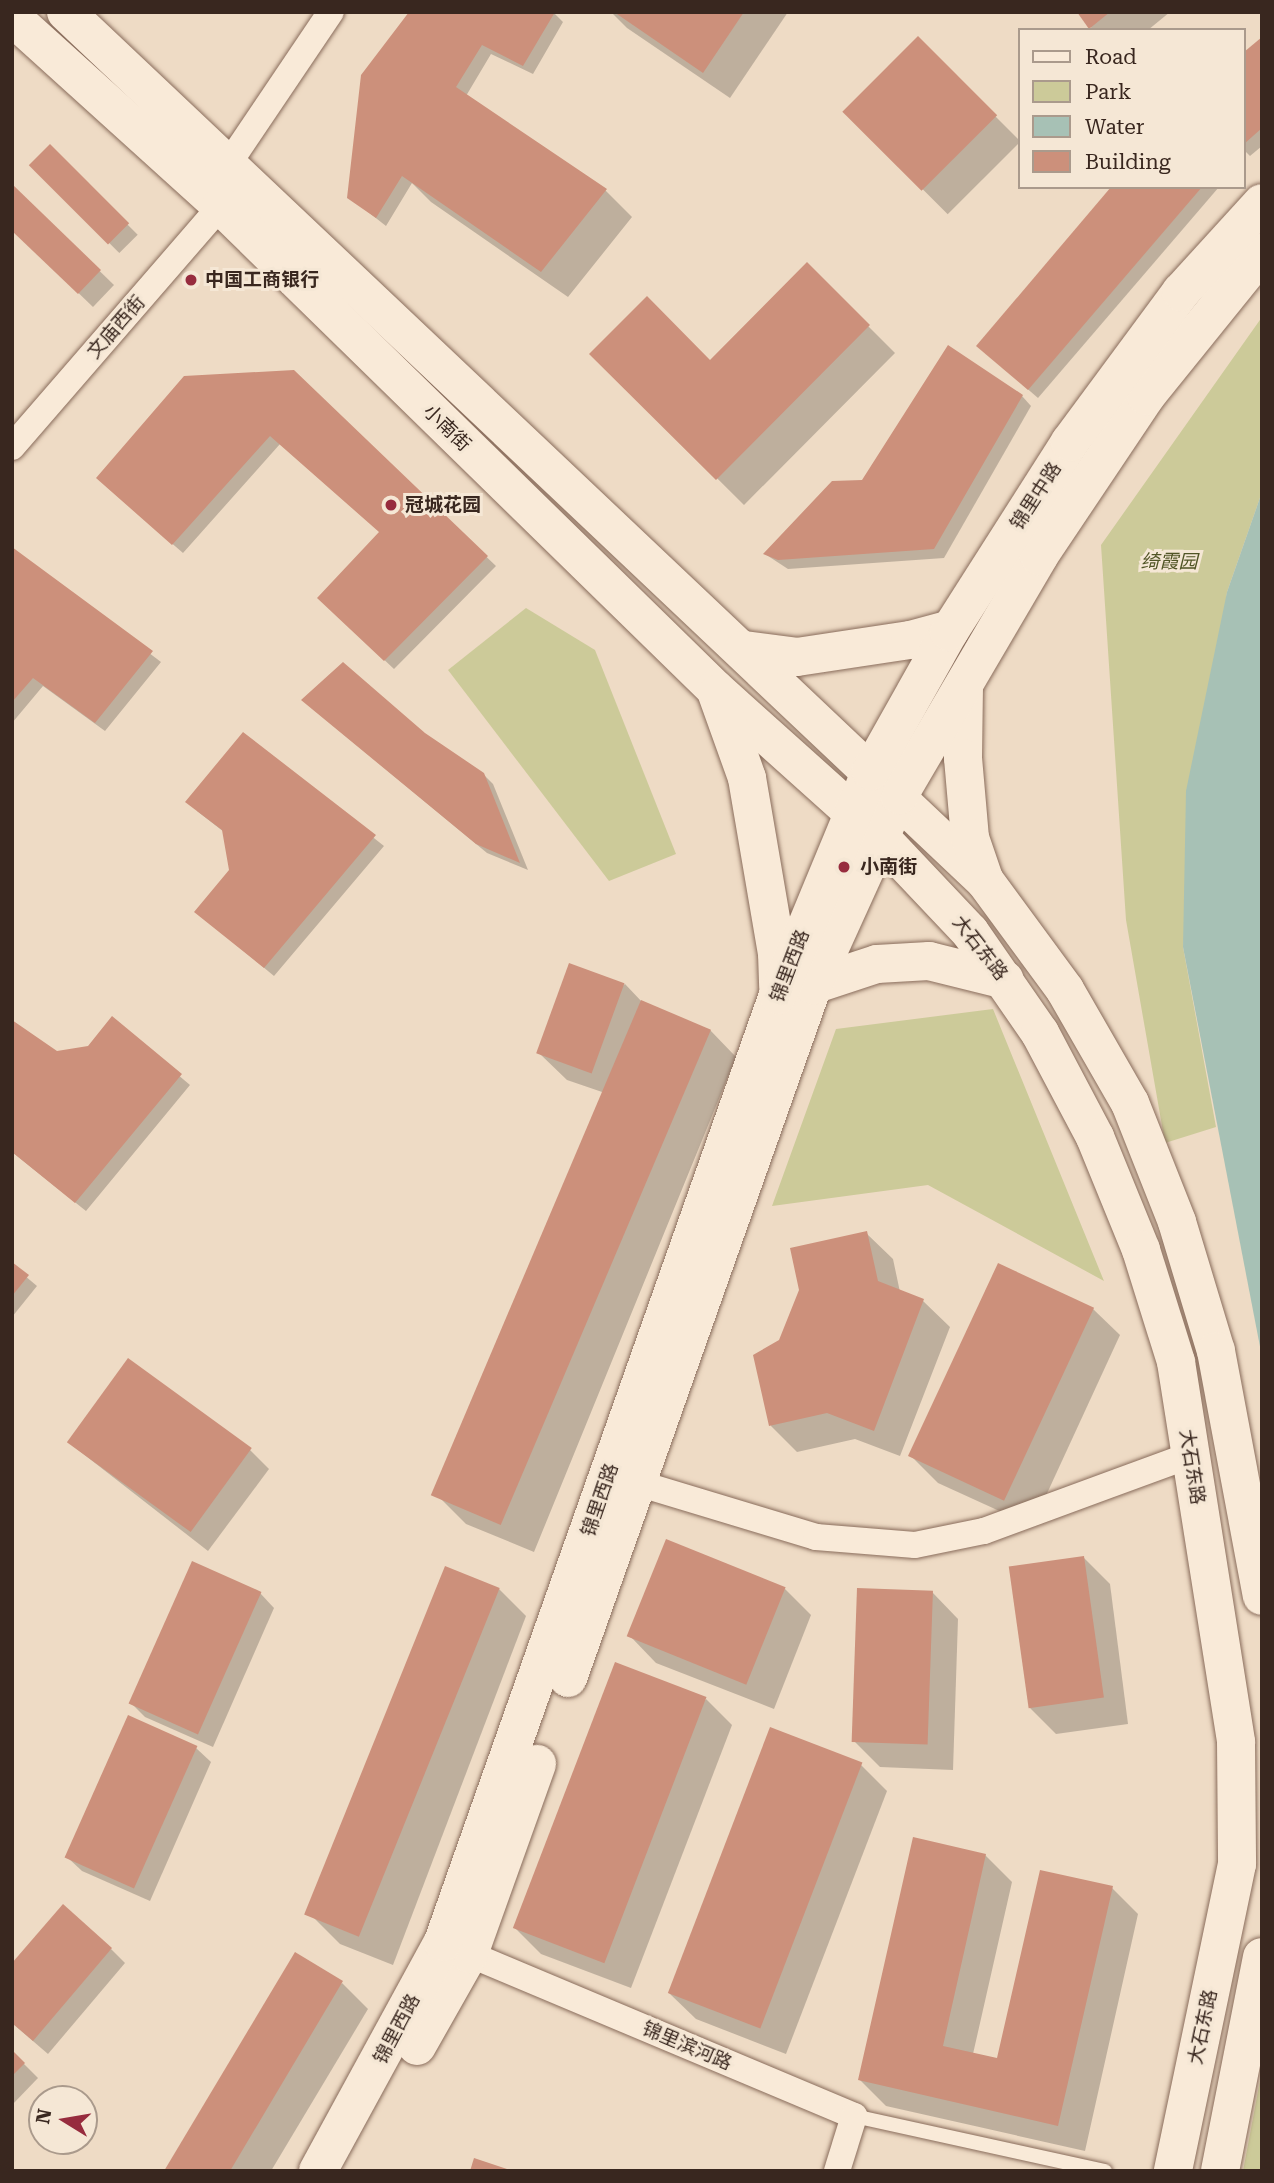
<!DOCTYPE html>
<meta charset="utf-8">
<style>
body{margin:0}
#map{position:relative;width:1274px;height:2183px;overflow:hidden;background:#eedbc5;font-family:"Roboto Serif","Noto Sans SC",serif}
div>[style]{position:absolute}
.green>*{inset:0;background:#ccca99}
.water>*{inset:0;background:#a7c1b5}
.shadow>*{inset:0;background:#0003;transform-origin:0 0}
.building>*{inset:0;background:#cc907b;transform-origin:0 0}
.roads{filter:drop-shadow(0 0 2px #896c5b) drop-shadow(0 0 2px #896c5b)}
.service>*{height:14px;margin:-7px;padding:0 7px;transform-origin:7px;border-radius:7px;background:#f9ead8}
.minor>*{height:26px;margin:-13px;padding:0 13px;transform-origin:13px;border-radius:13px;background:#f9ead8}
.secondary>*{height:38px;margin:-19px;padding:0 19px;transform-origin:19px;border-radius:19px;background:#f9ead8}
.dots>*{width:19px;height:19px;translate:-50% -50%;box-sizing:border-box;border:4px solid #f5e7d5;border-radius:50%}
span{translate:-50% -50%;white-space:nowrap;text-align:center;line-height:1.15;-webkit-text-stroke:6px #f5e7d5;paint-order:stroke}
.poi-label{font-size:19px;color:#39271f;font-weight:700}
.left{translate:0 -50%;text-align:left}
.street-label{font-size:19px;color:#39271f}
.park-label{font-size:19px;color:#515526;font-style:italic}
.frame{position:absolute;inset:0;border:14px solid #39271f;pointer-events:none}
.legend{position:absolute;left:1018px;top:28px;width:228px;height:161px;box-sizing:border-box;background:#f5e7d5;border:2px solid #aa9a8c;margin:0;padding:9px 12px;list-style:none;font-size:21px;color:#39271f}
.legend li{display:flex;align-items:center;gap:14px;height:35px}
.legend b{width:35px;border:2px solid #aa9a8c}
.north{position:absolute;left:28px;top:2085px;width:70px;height:70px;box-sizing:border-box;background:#f5e7d5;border:2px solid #aa9a8c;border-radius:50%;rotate:281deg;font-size:19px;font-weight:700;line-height:28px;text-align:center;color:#39271f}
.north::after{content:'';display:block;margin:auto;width:24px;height:32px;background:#972c3e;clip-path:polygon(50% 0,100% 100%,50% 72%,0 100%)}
</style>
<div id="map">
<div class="green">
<div style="clip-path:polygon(1262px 317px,1262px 492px,1227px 592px,1183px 947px,1216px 1127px,1165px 1143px,1126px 920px,1101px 545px)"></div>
<div style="clip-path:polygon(526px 608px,595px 650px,676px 854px,609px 881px,448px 670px)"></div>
<div style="clip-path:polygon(993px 1009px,1104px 1281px,928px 1185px,772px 1206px,836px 1029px)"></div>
<div style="clip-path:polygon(1262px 2070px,1262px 2171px,1243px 2171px)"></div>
</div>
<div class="water">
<div style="clip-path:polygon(1262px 492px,1262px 1357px,1183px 947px,1186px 791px,1227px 592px)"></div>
</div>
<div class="shadow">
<div style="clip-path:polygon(553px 12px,563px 22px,533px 74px,491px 54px,466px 96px,606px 191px,632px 217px,568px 297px,431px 202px,412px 183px,386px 226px,349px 197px,363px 76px)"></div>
<div style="clip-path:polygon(611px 12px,788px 12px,730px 98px,627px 28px)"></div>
<div style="clip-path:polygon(1079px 12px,1170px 12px,1148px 30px,1093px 30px)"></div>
<div style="left:918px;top:39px;width:145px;height:103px;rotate:45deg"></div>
<div style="clip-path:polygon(1262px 39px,1262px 146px,1250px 156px,1244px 150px,1244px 55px)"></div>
<div style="left:50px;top:147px;width:124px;height:26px;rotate:45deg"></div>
<div style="clip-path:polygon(12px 186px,114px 285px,93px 307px,12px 229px)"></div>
<div style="clip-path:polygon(1113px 187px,1219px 187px,1038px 398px,988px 355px)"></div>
<div style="clip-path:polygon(807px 265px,895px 353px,744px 505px,592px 354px,710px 362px)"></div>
<div style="clip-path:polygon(293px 372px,496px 566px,394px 669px,329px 608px,380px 532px,280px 444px,183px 553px,107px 487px)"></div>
<div style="clip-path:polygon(1022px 396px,1031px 406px,944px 558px,788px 569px,765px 554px,863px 481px)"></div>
<div style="clip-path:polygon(12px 549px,161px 662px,105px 731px,43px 686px,12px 723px)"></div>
<div style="clip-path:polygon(313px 709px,424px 734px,483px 774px,493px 784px,528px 870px,487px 853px)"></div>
<div style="clip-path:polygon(244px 735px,384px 846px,274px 976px,196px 912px,231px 870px,224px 832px,197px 811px)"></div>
<div style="clip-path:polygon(625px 984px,643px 1003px,710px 1030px,736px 1057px,534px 1552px,466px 1524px,440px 1498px,605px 1093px,567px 1080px,540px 1054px)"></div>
<div style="clip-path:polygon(112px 1019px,190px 1085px,86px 1211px,12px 1152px,57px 1052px,89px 1047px)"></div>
<div style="clip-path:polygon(866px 1233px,893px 1259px,900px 1292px,923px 1301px,950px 1327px,900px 1456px,855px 1439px,797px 1452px,771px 1426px,781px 1341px)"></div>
<div style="clip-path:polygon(12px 1265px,37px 1286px,12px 1317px)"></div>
<div style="clip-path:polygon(1093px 1309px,1120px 1335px,1032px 1526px,938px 1483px,912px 1457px)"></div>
<div style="clip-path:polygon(68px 1442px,250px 1450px,269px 1469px,208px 1551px)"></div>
<div style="clip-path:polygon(1083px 1557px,1110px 1584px,1128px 1724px,1056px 1734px,1029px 1707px)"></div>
<div style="clip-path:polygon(499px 1589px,526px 1616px,393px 1965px,340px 1944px,314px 1918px)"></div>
<div style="clip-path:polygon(785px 1589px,811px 1615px,774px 1709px,656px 1663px,630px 1636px)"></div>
<div style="clip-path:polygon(932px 1592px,958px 1619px,953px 1770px,880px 1767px,854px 1741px)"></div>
<div style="clip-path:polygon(260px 1593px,274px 1608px,213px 1747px,145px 1717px,131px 1703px)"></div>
<div style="clip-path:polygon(706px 1699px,732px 1725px,631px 1988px,541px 1954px,514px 1927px)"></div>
<div style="clip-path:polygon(129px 1718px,196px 1748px,211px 1762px,150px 1901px,82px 1871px,67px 1857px)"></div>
<div style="clip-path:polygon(861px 1765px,887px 1791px,786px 2054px,696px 2019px,669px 1993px)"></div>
<div style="clip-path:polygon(985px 1855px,1012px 1882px,973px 2054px,999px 2060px,1112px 1888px,1138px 1914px,1085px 2151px,886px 2106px,860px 2080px)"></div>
<div style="clip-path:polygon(111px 1949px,125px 1963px,48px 2054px,12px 2023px)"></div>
<div style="clip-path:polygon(342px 1983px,368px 2009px,271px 2171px,166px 2171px)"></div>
<div style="clip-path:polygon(12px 2052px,38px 2078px,12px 2105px)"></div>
</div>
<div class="building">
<div style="clip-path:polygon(409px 12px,555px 12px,523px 66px,482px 45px,456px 87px,607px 189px,541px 272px,402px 176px,376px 218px,347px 198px,361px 75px)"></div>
<div style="clip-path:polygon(614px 12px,744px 12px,703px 73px)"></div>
<div style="clip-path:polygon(1077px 12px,1110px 12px,1089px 29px)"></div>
<div style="left:918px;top:36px;width:112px;height:107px;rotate:45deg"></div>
<div style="clip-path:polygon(1262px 37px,1262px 128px,1244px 144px,1244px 52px)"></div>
<div style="left:50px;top:144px;width:112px;height:30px;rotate:45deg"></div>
<div style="clip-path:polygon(12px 184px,101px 270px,78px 294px,12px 231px)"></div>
<div style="clip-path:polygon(1111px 187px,1202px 187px,1028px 390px,976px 346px)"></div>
<div style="clip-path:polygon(807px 262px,870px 325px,716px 480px,589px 354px,647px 296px,710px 360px)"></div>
<div style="clip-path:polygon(948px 345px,1023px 395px,934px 549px,778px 560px,763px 554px,832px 481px,862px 480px)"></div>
<div style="clip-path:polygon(294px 370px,488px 556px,384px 661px,317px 598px,379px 532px,270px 436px,172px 545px,96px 478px,184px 376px)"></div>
<div style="clip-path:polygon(12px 547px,153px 651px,95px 723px,33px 678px,12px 702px)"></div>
<div style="clip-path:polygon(343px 662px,425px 733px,484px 773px,520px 863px,476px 844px,301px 700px)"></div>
<div style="clip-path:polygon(243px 732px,376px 835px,264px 968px,194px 912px,229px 870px,222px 830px,185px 802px)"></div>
<div style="left:569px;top:963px;width:59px;height:96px;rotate:20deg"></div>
<div style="left:641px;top:1000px;width:76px;height:538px;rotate:23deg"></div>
<div style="clip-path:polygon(112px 1016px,182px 1074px,75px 1203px,12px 1152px,12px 1020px,57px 1051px,88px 1046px)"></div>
<div style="clip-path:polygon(867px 1231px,878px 1281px,924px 1299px,874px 1431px,827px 1413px,769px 1426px,753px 1355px,779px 1340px,799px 1290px,790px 1248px)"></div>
<div style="clip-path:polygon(12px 1262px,29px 1275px,12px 1296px)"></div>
<div style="left:998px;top:1263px;width:106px;height:213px;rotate:25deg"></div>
<div style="left:128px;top:1358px;width:153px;height:104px;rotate:36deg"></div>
<div style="left:666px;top:1539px;width:129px;height:105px;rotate:22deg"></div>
<div style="left:1084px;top:1556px;width:143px;height:76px;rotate:82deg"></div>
<div style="left:192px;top:1561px;width:76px;height:156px;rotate:24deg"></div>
<div style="left:445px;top:1566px;width:59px;height:376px;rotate:22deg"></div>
<div style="left:857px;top:1588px;width:76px;height:154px;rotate:2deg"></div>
<div style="left:615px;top:1662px;width:98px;height:285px;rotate:21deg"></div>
<div style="left:128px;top:1715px;width:76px;height:156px;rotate:24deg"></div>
<div style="left:770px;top:1727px;width:99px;height:285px;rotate:21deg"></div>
<div style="clip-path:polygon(913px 1837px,986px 1854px,943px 2046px,997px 2058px,1040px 1870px,1113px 1886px,1058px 2126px,858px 2080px)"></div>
<div style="clip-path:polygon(63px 1904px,112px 1948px,33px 2041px,12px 2023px,12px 1963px)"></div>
<div style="clip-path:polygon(295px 1952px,343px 1981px,230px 2171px,164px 2171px)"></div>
<div style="clip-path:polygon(12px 2050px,25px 2063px,12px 2076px)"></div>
<div style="clip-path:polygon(474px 2158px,510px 2170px,510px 2171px,470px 2171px)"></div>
</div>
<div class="roads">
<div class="service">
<div style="left:854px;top:2116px;width:257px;rotate:12.4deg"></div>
</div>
<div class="minor">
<div style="left:229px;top:163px;width:182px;rotate:-56deg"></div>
<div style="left:12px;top:447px;width:319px;rotate:-49.1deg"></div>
<div style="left:621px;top:1478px;width:204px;rotate:16.8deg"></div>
<div style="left:816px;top:1537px;width:99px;rotate:4.6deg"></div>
<div style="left:915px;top:1545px;width:70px;rotate:-11.5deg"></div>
<div style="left:984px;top:1531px;width:221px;rotate:-20.2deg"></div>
<div style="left:469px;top:1954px;width:418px;rotate:22.8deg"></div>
<div style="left:854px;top:2116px;width:58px;rotate:107.2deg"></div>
</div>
<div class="secondary">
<div style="left:66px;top:12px;width:1265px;rotate:43.4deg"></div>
<div style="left:985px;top:881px;width:135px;rotate:53.7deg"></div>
<div style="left:1065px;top:990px;width:130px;rotate:60.1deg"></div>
<div style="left:1130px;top:1103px;width:128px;rotate:68.4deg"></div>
<div style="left:1177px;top:1222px;width:135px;rotate:73.2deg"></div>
<div style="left:1216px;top:1351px;width:249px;rotate:79.4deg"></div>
<div style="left:12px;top:17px;width:282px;rotate:42.1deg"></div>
<div style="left:221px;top:206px;width:691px;rotate:44.35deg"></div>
<div style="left:715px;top:689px;width:224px;rotate:41.9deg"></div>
<div style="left:882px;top:839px;width:128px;rotate:46.6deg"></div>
<div style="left:970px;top:932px;width:123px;rotate:55.3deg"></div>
<div style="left:1040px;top:1033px;width:118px;rotate:62.1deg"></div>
<div style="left:1095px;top:1137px;width:122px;rotate:67.8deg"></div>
<div style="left:1141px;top:1250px;width:117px;rotate:72.6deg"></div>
<div style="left:1176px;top:1362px;width:385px;rotate:81deg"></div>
<div style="left:1236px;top:1742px;width:122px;rotate:89.5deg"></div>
<div style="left:1237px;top:1864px;width:314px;rotate:101.8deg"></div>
<div style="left:743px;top:650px;width:54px;rotate:7.4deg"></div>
<div style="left:797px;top:657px;width:114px;rotate:-8.6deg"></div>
<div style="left:910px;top:640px;width:42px;rotate:-15deg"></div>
<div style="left:964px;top:686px;width:72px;rotate:90.8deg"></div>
<div style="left:963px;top:758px;width:80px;rotate:85deg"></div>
<div style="left:970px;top:838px;width:43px;rotate:71.1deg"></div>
<div style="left:717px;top:694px;width:89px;rotate:70.3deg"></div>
<div style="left:747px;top:778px;width:178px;rotate:80.3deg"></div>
<div style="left:777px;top:953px;width:34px;rotate:88deg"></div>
<div style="left:813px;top:985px;width:67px;rotate:-18.2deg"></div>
<div style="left:877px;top:964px;width:52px;rotate:-3.3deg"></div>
<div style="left:929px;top:961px;width:78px;rotate:14deg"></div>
<div style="left:568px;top:1678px;width:735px;rotate:-70.53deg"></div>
<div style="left:813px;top:985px;width:209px;rotate:-65.6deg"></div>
<div style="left:899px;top:795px;width:277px;rotate:-59.6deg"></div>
<div style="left:1039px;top:556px;width:192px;rotate:-56.2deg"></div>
<div style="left:1146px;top:396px;width:185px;rotate:-51.1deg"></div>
<div style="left:417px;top:2046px;width:106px;rotate:-60.5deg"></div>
<div style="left:469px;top:1954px;width:202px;rotate:-70.3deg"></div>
<div style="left:318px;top:2171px;width:261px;rotate:-61.4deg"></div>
<div style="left:443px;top:1942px;width:1005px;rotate:-70.52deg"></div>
<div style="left:778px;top:995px;width:243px;rotate:-67.5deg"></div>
<div style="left:871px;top:771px;width:159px;rotate:-60.7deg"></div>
<div style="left:949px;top:632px;width:225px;rotate:-57.5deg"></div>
<div style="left:1070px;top:442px;width:187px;rotate:-53.5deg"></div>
<div style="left:1181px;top:292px;width:120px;rotate:-47.7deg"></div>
<div style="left:1220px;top:2171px;width:218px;rotate:-78.9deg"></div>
</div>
</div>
<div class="dots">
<div style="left:191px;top:280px;background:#972c3e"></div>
<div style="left:391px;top:505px;background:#972c3e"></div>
<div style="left:844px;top:867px;background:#972c3e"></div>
</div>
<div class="poi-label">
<span class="left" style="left:205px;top:280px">中国工商银行</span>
<span class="left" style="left:405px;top:505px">冠城花园</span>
<span class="left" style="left:860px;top:867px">小南街</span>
</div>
<div class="street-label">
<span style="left:116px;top:327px;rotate:-49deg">文庙西街</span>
<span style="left:447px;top:428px;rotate:44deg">小南街</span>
<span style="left:1036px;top:496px;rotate:-57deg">锦里中路</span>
<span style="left:980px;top:948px;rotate:52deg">大石东路</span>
<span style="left:790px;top:966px;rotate:-69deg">锦里西路</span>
<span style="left:1192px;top:1467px;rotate:81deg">大石东路</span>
<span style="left:600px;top:1500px;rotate:-71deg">锦里西路</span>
<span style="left:1203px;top:2027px;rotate:-78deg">大石东路</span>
<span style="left:397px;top:2029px;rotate:-62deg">锦里西路</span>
<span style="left:687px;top:2046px;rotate:23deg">锦里滨河路</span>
</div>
<div class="park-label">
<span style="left:1169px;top:562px">绮霞园</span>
</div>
<div class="frame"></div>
<ul class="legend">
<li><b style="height:9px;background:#f9ead8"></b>Road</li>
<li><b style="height:19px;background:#ccca99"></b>Park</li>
<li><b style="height:19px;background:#a7c1b5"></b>Water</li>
<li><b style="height:19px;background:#cc907b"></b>Building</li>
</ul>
<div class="north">N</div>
</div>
